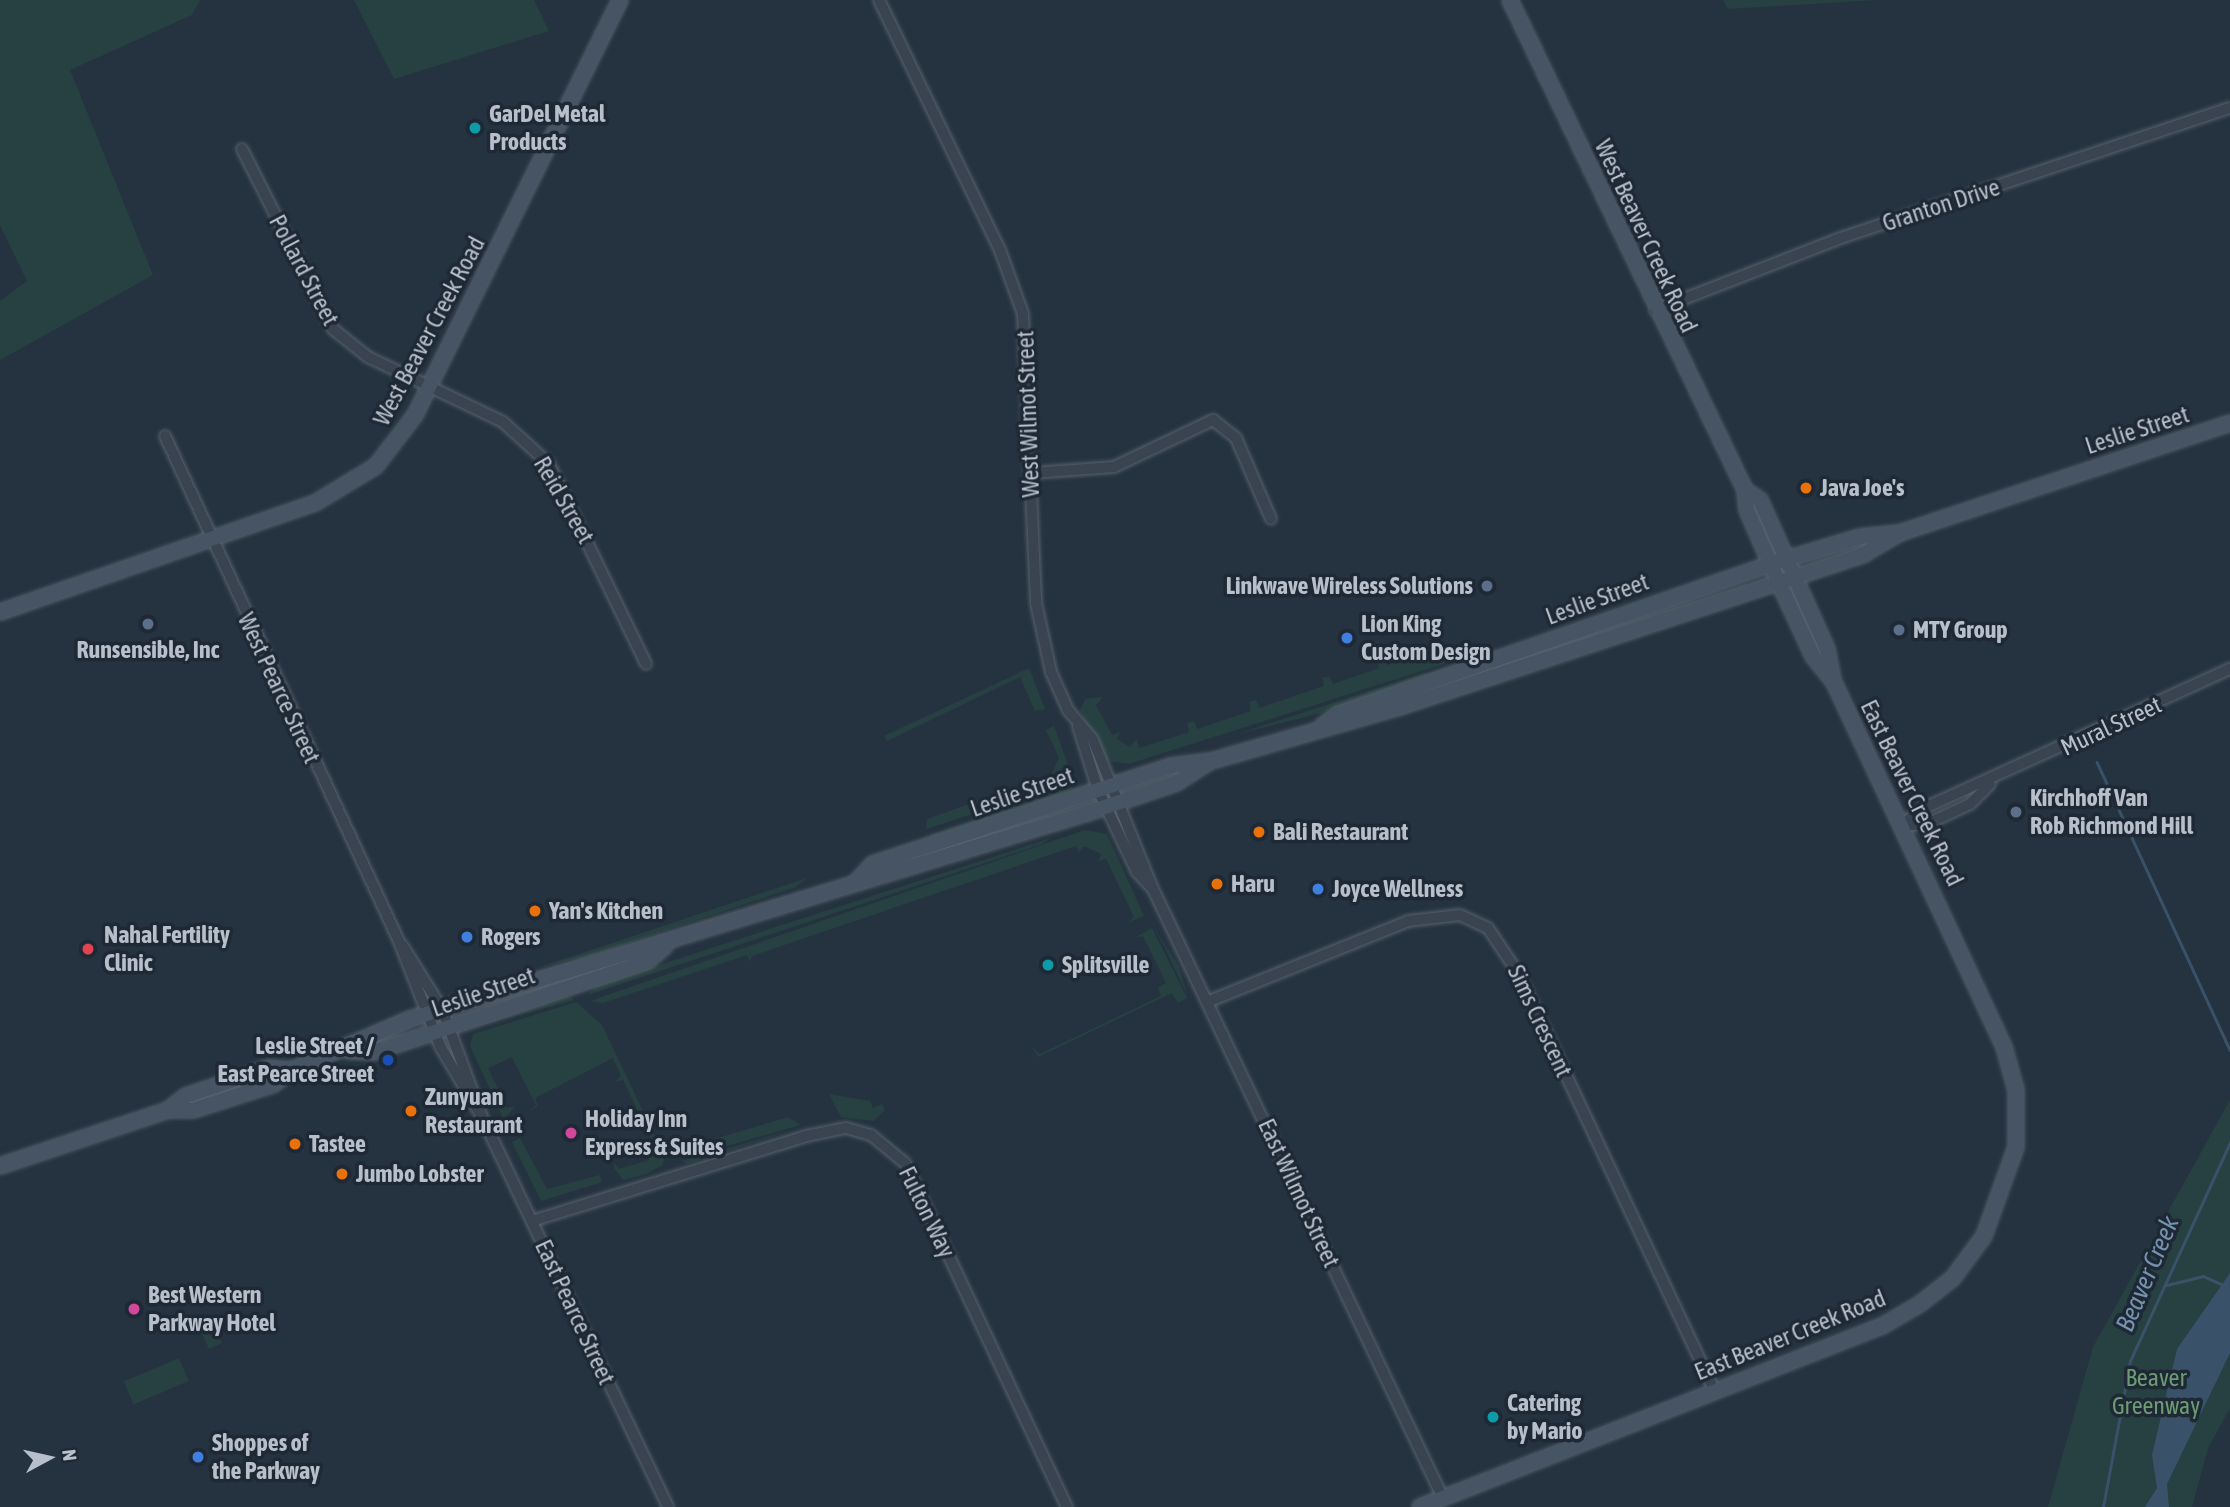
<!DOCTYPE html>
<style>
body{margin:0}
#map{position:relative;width:2230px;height:1507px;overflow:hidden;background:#253340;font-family:"Asap Condensed",sans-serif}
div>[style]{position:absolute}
.green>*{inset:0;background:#274041;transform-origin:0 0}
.water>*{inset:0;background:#3a5269}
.stream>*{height:2.5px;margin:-1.25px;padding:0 1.25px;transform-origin:1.25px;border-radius:1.25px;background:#3a5269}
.roads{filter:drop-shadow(0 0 2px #57626d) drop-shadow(0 0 2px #57626d)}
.street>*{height:10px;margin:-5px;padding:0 5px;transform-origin:5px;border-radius:5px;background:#394450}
.secondary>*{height:14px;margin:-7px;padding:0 7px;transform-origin:7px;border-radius:7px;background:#475463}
.dots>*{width:19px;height:19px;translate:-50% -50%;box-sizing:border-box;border:4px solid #1e2935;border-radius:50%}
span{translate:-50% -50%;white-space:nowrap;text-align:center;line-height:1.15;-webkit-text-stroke:7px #1e2935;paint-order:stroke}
.poi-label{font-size:24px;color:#b6bfca;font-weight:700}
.left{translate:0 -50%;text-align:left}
.right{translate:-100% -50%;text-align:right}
.street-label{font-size:24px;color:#b6bfca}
.park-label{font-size:24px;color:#6c9c74}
.water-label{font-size:26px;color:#7592ae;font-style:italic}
.north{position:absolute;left:14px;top:1423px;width:70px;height:70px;-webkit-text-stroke:5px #1e2935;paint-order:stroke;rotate:82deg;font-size:19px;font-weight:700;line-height:28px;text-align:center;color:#b6bfca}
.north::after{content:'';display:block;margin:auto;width:24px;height:32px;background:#b6bfca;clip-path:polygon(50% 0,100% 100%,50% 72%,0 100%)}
</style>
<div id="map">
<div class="green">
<div style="clip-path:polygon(0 0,200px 0,192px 15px,70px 70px,153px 275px,0 360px,0 301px,27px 281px,0 225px)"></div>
<div style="clip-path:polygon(354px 0,534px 0,549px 31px,394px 79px)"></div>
<div style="clip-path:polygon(1723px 0,1877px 0,1728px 9px)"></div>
<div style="clip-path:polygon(1442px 638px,1449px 654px,1444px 664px,1129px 764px,1106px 761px,1080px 711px,1085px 699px,1103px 697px,1096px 705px,1112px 735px,1120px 732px,1117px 739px,1130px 747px,1136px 739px,1140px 748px,1189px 732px,1187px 723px,1194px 721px,1197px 729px,1251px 711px,1249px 702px,1256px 700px,1259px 708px,1324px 686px,1322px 678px,1329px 676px,1333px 684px,1379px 668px,1377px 660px,1383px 657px,1387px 665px,1442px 646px)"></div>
<div style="clip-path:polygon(1029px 668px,1045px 709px,1035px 711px,1020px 677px,887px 741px,884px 736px)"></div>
<div style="clip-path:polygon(1444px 670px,1318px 714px,1237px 734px,1421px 674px)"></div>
<div style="clip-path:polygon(1054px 726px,1074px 781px,926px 829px,927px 819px,1051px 775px,1059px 758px,1046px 730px)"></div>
<div style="clip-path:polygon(1072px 787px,1067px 794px,928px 838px,931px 834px)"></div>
<div style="clip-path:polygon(1085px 830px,1107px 834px,1144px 916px,1127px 923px,1134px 917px,1106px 859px,1098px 861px,1101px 854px,1084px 846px,1079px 853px,1076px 846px,752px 956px,750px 962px,747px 955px,603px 1003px,590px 1001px)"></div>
<div style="clip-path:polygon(1051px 838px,1042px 844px,588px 995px,597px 985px)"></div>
<div style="clip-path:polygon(807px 878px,796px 887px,592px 955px,537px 968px)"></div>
<div style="clip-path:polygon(1152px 928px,1187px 998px,1178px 1003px,1172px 993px,1038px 1057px,1032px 1047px,1040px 1054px,1161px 996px,1158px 988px,1166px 983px,1143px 936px,1134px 938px)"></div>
<div style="clip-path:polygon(1154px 928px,1179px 966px,1188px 997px,1164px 946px)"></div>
<div style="clip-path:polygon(570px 996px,575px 1000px,471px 1028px,559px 997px)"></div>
<div style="clip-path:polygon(576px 1002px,602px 1025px,664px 1155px,663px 1165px,646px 1174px,623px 1180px,614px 1168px,614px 1162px,619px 1169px,649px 1160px,647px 1149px,654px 1145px,623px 1080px,614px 1082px,621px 1076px,613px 1058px,535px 1098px,538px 1106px,529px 1111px,536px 1105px,512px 1057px,488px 1068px,507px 1108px,515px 1106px,504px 1120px,470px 1046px,473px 1034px)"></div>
<div style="clip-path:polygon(829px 1094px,870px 1101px,873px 1108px,882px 1104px,885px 1110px,873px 1121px,841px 1117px)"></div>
<div style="clip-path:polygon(2230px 1100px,2230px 1408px,2208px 1448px,2192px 1507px,2048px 1507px,2093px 1347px)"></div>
<div style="clip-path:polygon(788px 1117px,801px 1125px,680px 1159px,684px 1148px)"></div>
<div style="clip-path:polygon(800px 1127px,687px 1164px,681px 1161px,733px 1147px)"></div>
<div style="clip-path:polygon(520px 1138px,547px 1189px,600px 1175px,598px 1169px,602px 1182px,541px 1201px,512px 1142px)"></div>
<div style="clip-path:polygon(205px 1317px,223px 1323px,215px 1328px,222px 1343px,209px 1349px,200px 1329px,208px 1325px)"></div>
<div style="left:179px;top:1358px;width:25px;height:60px;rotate:67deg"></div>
</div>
<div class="water">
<div style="clip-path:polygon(2230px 1273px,2230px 1353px,2167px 1484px,2169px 1507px,2145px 1507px,2157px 1488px,2152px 1455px,2177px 1349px)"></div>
</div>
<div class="stream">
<div style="left:2097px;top:762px;width:317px;rotate:65.2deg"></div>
<div style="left:2167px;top:1285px;width:37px;rotate:-14deg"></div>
<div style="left:2203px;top:1276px;width:30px;rotate:24deg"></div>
<div style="left:2103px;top:1507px;width:148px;rotate:-79.5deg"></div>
<div style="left:2130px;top:1361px;width:240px;rotate:-65.4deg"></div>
</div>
<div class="roads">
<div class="street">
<div style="left:879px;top:0;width:278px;rotate:64.2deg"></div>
<div style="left:1000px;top:250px;width:68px;rotate:70.2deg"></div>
<div style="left:1023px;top:314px;width:289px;rotate:87.4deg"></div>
<div style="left:1036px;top:603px;width:71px;rotate:77.7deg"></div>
<div style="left:1051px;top:672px;width:42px;rotate:65.9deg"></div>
<div style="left:1068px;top:710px;width:39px;rotate:50deg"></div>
<div style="left:1093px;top:740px;width:161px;rotate:68.1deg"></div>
<div style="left:1153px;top:889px;width:675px;rotate:64.54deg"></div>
<div style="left:242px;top:149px;width:202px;rotate:63.2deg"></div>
<div style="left:333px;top:329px;width:45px;rotate:38.7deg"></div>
<div style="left:368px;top:357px;width:150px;rotate:25.7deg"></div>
<div style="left:503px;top:422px;width:62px;rotate:42.4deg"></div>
<div style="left:549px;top:464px;width:222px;rotate:64.1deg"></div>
<div style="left:1655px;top:310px;width:199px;rotate:-21.2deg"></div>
<div style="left:1841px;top:238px;width:410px;rotate:-18.5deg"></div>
<div style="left:165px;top:436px;width:554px;rotate:65.15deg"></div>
<div style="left:398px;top:939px;width:117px;rotate:68.5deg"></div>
<div style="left:441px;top:1048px;width:80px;rotate:59.3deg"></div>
<div style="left:1032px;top:473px;width:82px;rotate:-4.2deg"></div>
<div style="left:1114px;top:467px;width:110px;rotate:-25.4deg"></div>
<div style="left:1213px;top:420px;width:29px;rotate:38deg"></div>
<div style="left:1236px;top:438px;width:88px;rotate:66.6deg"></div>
<div style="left:1078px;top:726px;width:67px;rotate:72.6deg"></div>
<div style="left:1098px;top:790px;width:91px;rotate:64.6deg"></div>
<div style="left:1137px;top:872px;width:22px;rotate:47deg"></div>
<div style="left:1902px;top:826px;width:24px;rotate:-42deg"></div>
<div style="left:1920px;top:810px;width:341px;rotate:-24.5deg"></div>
<div style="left:1902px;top:826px;width:25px;rotate:-5deg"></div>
<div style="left:1927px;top:824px;width:47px;rotate:-24.9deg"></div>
<div style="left:1970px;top:804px;width:28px;rotate:-45deg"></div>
<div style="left:402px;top:945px;width:75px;rotate:58deg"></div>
<div style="left:442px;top:1009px;width:115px;rotate:69.7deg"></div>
<div style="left:482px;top:1117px;width:432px;rotate:64.5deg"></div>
<div style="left:1207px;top:1002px;width:217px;rotate:-21.9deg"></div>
<div style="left:1408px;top:921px;width:52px;rotate:-6.6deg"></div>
<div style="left:1460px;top:915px;width:31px;rotate:25deg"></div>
<div style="left:1488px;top:928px;width:54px;rotate:56.3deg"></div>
<div style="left:1518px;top:973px;width:461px;rotate:64.8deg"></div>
<div style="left:532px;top:1221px;width:287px;rotate:-17.2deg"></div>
<div style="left:806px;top:1136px;width:41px;rotate:-11.3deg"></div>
<div style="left:846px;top:1128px;width:26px;rotate:16deg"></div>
<div style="left:871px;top:1135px;width:44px;rotate:39.5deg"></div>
<div style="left:905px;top:1163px;width:380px;rotate:64.8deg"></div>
</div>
<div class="secondary">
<div style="left:1745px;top:490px;width:18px;rotate:34deg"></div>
<div style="left:1760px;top:500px;width:163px;rotate:65.8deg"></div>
<div style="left:1827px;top:649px;width:31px;rotate:79deg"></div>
<div style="left:0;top:612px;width:333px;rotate:-19.1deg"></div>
<div style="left:315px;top:503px;width:71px;rotate:-31.2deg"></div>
<div style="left:376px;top:466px;width:64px;rotate:-52.6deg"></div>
<div style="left:415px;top:415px;width:463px;rotate:-63.7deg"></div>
<div style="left:1322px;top:726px;width:20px;rotate:-37deg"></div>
<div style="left:1338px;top:714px;width:457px;rotate:-19.1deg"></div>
<div style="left:1770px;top:564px;width:94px;rotate:-16.7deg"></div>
<div style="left:1860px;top:537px;width:40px;rotate:-5.7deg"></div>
<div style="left:1900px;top:533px;width:348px;rotate:-18.4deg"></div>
<div style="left:855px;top:883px;width:26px;rotate:-47deg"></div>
<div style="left:873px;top:864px;width:314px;rotate:-18.2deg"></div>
<div style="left:1171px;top:766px;width:40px;rotate:-7.1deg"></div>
<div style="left:1211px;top:761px;width:200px;rotate:-16deg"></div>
<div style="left:1403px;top:706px;width:485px;rotate:-18.2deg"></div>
<div style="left:1864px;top:554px;width:42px;rotate:-30.3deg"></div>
<div style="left:349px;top:1051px;width:25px;rotate:2deg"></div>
<div style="left:374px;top:1052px;width:64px;rotate:-18.2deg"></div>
<div style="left:435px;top:1032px;width:225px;rotate:-18.4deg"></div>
<div style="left:648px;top:961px;width:23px;rotate:-41deg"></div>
<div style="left:168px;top:1110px;width:23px;rotate:-38deg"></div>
<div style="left:186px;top:1096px;width:87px;rotate:-18.9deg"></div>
<div style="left:268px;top:1068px;width:24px;rotate:5deg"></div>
<div style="left:0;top:1166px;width:177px;rotate:-18.4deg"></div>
<div style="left:168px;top:1110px;width:25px"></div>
<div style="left:193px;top:1110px;width:85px;rotate:-17.8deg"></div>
<div style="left:274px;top:1084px;width:23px;rotate:-38deg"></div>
<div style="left:292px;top:1070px;width:129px;rotate:-23.4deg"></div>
<div style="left:410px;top:1019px;width:708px;rotate:-16.92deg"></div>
<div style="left:1087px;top:813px;width:94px;rotate:-18.6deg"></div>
<div style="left:1176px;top:783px;width:41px;rotate:-32.2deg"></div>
<div style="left:1420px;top:1507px;width:498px;rotate:-21.4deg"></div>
<div style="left:1884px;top:1325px;width:42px;rotate:-30.3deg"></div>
<div style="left:1920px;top:1304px;width:42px;rotate:-38.2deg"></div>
<div style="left:1953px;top:1278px;width:52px;rotate:-53.6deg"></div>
<div style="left:1984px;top:1236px;width:95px;rotate:-70.2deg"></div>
<div style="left:2016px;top:1147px;width:57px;rotate:-90deg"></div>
<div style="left:2016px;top:1090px;width:45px;rotate:-105.6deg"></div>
<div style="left:2004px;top:1047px;width:404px;rotate:-115deg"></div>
<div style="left:1833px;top:681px;width:32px;rotate:-129deg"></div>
<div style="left:1813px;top:656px;width:83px;rotate:-115deg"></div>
<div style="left:1778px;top:581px;width:77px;rotate:-113.6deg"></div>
<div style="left:1747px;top:510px;width:20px;rotate:-96deg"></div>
<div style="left:1745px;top:490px;width:543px;rotate:-115.62deg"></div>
</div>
</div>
<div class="dots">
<div style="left:475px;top:128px;background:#0f9aa8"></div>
<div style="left:1806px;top:488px;background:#e8710a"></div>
<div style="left:1487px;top:586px;background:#5c6f8a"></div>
<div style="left:148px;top:624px;background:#5c6f8a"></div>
<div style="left:1899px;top:630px;background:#5c6f8a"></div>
<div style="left:1347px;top:638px;background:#3f7fe0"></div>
<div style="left:2016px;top:812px;background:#5c6f8a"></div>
<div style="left:1259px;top:832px;background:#e8710a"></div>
<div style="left:1217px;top:884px;background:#e8710a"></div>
<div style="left:1318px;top:889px;background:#3f7fe0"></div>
<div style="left:535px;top:911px;background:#e8710a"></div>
<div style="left:467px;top:937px;background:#3f7fe0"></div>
<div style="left:88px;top:949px;background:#e0444e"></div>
<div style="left:1048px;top:965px;background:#0f9aa8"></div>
<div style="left:388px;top:1060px;background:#1a4fb4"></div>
<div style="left:411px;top:1111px;background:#e8710a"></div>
<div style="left:571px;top:1133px;background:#d1479c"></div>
<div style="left:295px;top:1144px;background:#e8710a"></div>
<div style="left:342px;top:1174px;background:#e8710a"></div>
<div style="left:134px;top:1309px;background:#d1479c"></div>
<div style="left:1493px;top:1417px;background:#0f9aa8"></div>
<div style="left:198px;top:1457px;background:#3f7fe0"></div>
</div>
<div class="poi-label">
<span class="left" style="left:489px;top:128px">GarDel Metal<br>Products</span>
<span class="left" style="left:1820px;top:488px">Java Joe's</span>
<span class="right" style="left:1473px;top:586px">Linkwave Wireless Solutions</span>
<span class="left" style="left:1361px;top:638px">Lion King<br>Custom Design</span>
<span class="left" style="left:1913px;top:630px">MTY Group</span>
<span style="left:148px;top:650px">Runsensible, Inc</span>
<span class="left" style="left:2030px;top:812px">Kirchhoff Van<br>Rob Richmond Hill</span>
<span class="left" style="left:1273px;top:832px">Bali Restaurant</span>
<span class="left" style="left:1231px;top:884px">Haru</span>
<span class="left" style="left:1332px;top:889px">Joyce Wellness</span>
<span class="left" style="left:549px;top:911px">Yan's Kitchen</span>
<span class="left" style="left:104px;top:949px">Nahal Fertility<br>Clinic</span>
<span class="left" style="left:481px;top:937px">Rogers</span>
<span class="left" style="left:1062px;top:965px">Splitsville</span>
<span class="right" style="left:374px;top:1060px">Leslie Street /<br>East Pearce Street</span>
<span class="left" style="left:425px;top:1111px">Zunyuan<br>Restaurant</span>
<span class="left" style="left:585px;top:1133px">Holiday Inn<br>Express &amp; Suites</span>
<span class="left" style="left:309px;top:1144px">Tastee</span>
<span class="left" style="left:356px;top:1174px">Jumbo Lobster</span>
<span class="left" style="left:148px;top:1309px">Best Western<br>Parkway Hotel</span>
<span class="left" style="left:1507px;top:1417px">Catering<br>by Mario</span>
<span class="left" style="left:212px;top:1457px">Shoppes of<br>the Parkway</span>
</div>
<div class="street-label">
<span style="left:1941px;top:205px;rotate:-18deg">Granton Drive</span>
<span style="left:1646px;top:236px;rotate:65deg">West Beaver Creek Road</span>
<span style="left:304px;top:270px;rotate:62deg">Pollard Street</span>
<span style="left:429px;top:331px;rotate:-62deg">West Beaver Creek Road</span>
<span style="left:1028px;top:414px;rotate:-92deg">West Wilmot Street</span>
<span style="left:2137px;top:430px;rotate:-18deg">Leslie Street</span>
<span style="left:564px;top:500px;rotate:60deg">Reid Street</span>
<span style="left:1597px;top:599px;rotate:-20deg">Leslie Street</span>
<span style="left:279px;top:688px;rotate:65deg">West Pearce Street</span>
<span style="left:2111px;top:726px;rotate:-25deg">Mural Street</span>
<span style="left:1022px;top:792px;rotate:-19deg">Leslie Street</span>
<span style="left:1912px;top:793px;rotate:64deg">East Beaver Creek Road</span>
<span style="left:483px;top:992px;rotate:-19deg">Leslie Street</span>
<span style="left:1540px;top:1021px;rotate:65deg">Sims Crescent</span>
<span style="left:1299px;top:1193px;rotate:65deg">East Wilmot Street</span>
<span style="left:927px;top:1212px;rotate:64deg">Fulton Way</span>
<span style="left:575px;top:1312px;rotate:65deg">East Pearce Street</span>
<span style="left:1790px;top:1335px;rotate:-22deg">East Beaver Creek Road</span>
</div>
<div class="park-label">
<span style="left:2156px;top:1392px">Beaver<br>Greenway</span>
</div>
<div class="water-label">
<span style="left:2148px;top:1274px;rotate:-67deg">Beaver Creek</span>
</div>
<div class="north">N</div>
</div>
